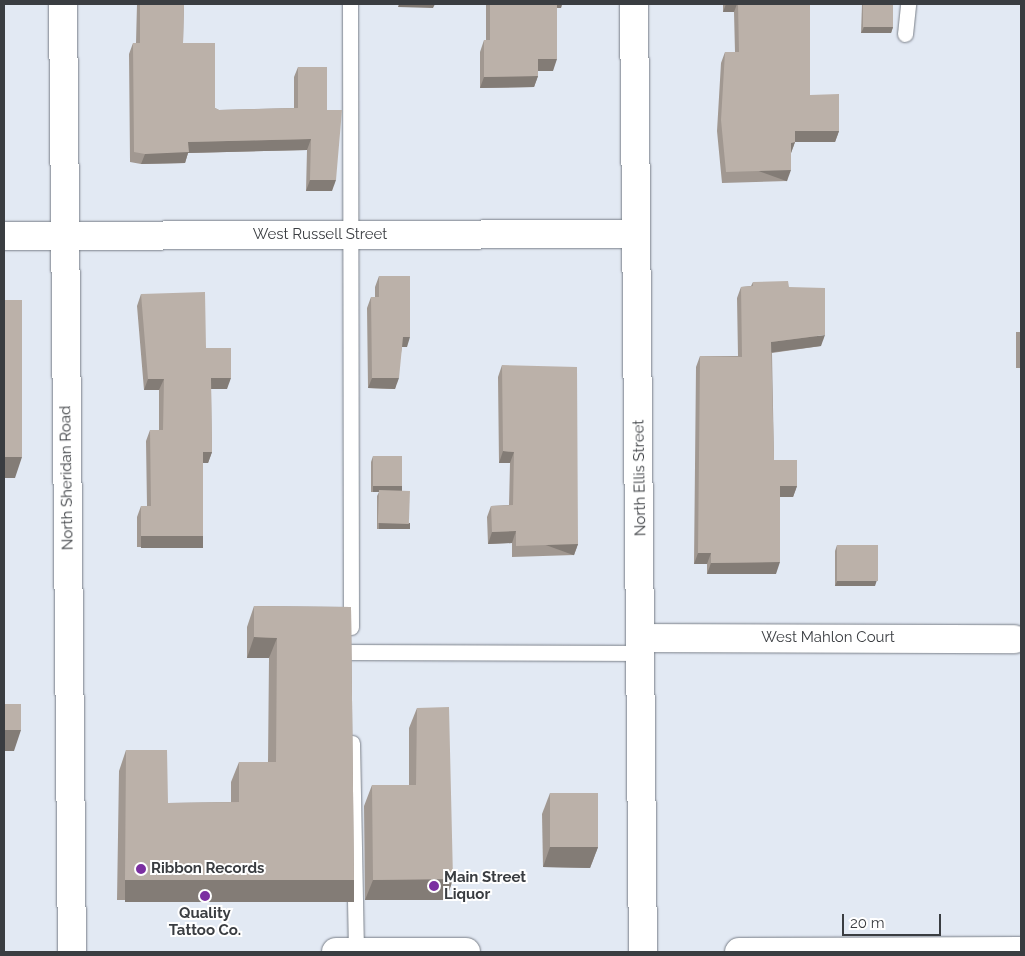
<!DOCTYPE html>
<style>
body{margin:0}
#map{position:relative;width:1025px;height:956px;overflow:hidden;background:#e2e9f3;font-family:Raleway,sans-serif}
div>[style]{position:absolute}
.roads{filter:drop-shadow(0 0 1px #797f88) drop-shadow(0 0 1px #797f88)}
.service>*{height:15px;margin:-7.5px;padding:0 7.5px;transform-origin:7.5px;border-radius:7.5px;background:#fff}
.minor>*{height:28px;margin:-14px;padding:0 14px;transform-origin:14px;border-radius:14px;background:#fff}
.secondary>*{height:28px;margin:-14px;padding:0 14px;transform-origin:14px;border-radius:14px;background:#fff}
.wall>*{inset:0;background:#a19891;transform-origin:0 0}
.shaded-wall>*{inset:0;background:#837c76;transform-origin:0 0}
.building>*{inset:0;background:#bbb1a9;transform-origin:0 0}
.dots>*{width:14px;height:14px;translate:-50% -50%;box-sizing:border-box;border:2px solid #fff;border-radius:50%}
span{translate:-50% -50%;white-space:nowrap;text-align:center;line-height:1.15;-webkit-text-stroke:4px #fff;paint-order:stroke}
.street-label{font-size:15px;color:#3a3d41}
.poi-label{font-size:15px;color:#3a3d41;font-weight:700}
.left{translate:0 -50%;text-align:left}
.frame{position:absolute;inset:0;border:5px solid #3a3d41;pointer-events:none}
.scale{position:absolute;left:842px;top:914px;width:99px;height:22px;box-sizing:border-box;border:2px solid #3a3d41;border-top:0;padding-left:6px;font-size:15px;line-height:18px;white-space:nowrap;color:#3a3d41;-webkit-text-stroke:4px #fff;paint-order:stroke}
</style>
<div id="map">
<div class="roads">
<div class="service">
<div style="left:350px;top:4px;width:623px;rotate:89.91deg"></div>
<div style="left:905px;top:34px;width:30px;rotate:-84deg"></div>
<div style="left:351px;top:652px;width:291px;rotate:0.2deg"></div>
<div style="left:352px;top:743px;width:209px;rotate:88.9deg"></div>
</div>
<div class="minor">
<div style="left:634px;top:4px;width:948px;rotate:89.46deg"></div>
<div style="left:4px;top:236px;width:631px;rotate:-0.18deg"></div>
<div style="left:642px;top:638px;width:372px;rotate:0.2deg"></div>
</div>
<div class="secondary">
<div style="left:63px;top:4px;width:948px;rotate:89.46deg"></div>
<div style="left:336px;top:952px;width:130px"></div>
<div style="left:739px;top:952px;width:282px;rotate:-0.2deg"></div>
</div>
</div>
<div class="wall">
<div style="clip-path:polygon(137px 4px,184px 4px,183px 43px,215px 108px,219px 110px,294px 108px,294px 77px,298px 67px,327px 110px,332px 191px,306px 191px,307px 150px,188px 153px,185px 163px,141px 164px,130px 162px,129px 54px,133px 43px,136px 43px)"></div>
<div style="clip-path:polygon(486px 4px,562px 4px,561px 8px,557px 8px,553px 71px,538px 71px,538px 76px,534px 87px,480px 88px,480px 52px,484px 40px,486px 40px)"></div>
<div style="clip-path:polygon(723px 4px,810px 4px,810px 95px,839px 131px,835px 142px,795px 142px,791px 153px,787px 181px,722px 183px,717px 131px,721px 63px,725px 52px,735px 52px,734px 12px,723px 12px)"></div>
<div style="clip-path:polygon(862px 4px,893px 4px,893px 27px,891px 33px,861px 33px)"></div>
<div style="clip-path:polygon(379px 276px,407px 347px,402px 347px,395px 389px,368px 388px,367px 308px,371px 297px,375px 297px,375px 287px)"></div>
<div style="clip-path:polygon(753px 282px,789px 287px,821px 346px,772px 353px,774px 460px,797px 486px,793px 497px,780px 497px,776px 574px,707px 574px,707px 564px,694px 564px,696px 367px,700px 356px,738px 356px,737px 298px,741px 287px,751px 286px)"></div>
<div style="clip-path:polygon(141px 294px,206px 348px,227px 389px,211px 389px,212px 452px,208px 463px,203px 463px,203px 536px,199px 547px,137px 547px,137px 517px,141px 506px,147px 506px,146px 441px,150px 430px,159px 430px,159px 390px,144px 390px,137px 306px)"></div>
<div style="left:1021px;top:332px;width:36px;height:5px;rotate:90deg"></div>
<div style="clip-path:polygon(502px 365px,578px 544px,574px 555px,512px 557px,512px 543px,488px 544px,487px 517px,491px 506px,509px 505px,510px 463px,499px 463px,498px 377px)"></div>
<div style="clip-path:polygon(373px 456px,401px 490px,408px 529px,377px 529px,377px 496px,379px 492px,371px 492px,371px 462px)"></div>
<div style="clip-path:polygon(837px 545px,875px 586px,835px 586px,835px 551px)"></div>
<div style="clip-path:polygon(254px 606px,351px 607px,354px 880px,346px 900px,117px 900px,119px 771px,126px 750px,168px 803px,231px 802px,231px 782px,239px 762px,268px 762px,269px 658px,247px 658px,247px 627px)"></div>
<div style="clip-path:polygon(417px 708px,453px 879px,446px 900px,365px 900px,364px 806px,372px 785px,409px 785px,409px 728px)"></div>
<div style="clip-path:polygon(550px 793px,598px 847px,590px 868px,543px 867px,542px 814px)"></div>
</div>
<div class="shaded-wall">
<div style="clip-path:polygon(399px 4px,435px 4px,433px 8px,398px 7px)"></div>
<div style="clip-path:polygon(554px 4px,562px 4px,561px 8px,553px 8px)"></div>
<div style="clip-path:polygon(726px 4px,737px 4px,734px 12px,723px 12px)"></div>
<div style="clip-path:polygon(864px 27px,893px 27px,891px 33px,861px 33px)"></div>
<div style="clip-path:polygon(538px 59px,557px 59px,553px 71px,534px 71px)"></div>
<div style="clip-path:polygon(538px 76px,534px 87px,480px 88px,484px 77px)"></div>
<div style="clip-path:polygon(795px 131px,839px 131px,835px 142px,791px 142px)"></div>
<div style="clip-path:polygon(311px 139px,307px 150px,188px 153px,185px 163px,141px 164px,145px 154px,188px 142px)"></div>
<div style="clip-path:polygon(795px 142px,791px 153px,787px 154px,791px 143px)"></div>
<div style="left:791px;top:170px;width:12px;height:65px;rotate:110deg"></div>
<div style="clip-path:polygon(310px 180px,336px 180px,332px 191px,306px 191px)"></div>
<div style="clip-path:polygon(825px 335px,821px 346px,767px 353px,771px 342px)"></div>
<div style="clip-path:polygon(403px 337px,410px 337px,407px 347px,399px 347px)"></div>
<div style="clip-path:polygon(211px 378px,231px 378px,227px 389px,207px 389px)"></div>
<div style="clip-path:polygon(372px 378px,399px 378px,395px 389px,368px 388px)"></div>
<div style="clip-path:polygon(148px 379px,164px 379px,159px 390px,144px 390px)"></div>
<div style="clip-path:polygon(503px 451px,514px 452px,510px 463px,499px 463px)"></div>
<div style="clip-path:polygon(203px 452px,212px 452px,208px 463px,199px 463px)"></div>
<div style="clip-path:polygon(4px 457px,22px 457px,15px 478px,4px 478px)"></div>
<div style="left:373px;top:486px;width:29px;height:6px"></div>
<div style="clip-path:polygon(780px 486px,797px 486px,793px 497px,776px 497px)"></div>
<div style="left:379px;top:523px;width:31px;height:6px"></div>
<div style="clip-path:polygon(516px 531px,512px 543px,488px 544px,492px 532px)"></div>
<div style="left:141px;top:536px;width:62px;height:12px"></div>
<div style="left:578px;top:544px;width:12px;height:62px;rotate:110deg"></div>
<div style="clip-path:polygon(698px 553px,711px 553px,707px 564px,694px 564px)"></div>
<div style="clip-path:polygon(780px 562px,776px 574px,707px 574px,711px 563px)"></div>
<div style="clip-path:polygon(877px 580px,875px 586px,835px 586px,837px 581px)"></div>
<div style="clip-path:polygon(254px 637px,277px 638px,269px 658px,247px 658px)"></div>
<div style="clip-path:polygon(4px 730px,21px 730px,14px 751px,4px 751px)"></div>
<div style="clip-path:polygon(550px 847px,598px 847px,590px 868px,543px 867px)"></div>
<div style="clip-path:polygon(453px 879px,446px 900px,365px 900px,373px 880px)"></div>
<div style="left:125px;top:880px;width:229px;height:22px"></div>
</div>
<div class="building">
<div style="clip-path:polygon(140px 4px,184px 4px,183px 43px,215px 43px,215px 108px,219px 110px,298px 108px,298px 67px,327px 67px,327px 110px,342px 110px,336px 180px,310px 180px,311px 139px,188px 142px,189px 152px,145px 154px,134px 152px,133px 43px,140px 43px)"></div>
<div style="clip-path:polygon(490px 4px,557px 4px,557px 59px,538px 59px,538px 76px,484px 77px,484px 40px,490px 40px)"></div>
<div style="clip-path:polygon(738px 4px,810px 4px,810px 95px,839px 94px,839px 131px,795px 131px,795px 142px,791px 143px,791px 170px,726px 172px,721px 120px,725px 52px,739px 52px)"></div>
<div style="left:863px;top:4px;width:30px;height:23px"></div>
<div style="clip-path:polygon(379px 276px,410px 276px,410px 337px,403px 337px,399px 378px,372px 378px,371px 297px,379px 297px)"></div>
<div style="clip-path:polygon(788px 281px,789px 287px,825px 288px,825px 335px,771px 342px,774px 460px,797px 460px,797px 486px,780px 486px,780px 562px,711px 563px,711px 553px,698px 553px,700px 356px,742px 357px,741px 287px,753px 286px,753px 282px)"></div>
<div style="clip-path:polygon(205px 292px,206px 348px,231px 348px,231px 378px,211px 378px,212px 452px,203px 452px,203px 536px,141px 536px,141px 506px,151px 506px,150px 430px,163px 430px,164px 379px,148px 379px,141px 294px)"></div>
<div style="left:4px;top:300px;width:18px;height:157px"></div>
<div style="clip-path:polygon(502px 365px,577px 367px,578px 544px,516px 546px,516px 531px,492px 532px,491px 506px,513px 505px,514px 452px,503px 451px)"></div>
<div style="left:373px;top:456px;width:29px;height:30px"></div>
<div style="left:379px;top:490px;width:31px;height:33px;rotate:2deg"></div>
<div style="left:837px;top:545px;width:41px;height:36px"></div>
<div style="clip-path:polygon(254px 606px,351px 607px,354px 880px,125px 880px,126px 750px,167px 750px,168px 803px,239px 802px,239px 762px,276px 762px,277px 638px,254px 637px)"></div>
<div style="left:4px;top:704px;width:17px;height:26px"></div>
<div style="clip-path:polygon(449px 707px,453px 879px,373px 880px,372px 785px,416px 785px,417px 708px)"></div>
<div style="left:550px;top:793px;width:48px;height:54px"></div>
</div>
<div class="dots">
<div style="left:141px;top:869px;background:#7b2fa1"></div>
<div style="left:434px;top:886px;background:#7b2fa1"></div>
<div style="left:205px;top:896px;background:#7b2fa1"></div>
</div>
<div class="street-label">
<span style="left:320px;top:235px">West Russell Street</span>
<span style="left:67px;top:478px;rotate:-91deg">North Sheridan Road</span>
<span style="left:640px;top:478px;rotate:-91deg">North Ellis Street</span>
<span style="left:828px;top:638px">West Mahlon Court</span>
</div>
<div class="poi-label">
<span class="left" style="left:151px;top:869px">Ribbon Records</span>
<span class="left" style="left:444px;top:886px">Main Street<br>Liquor</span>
<span style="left:205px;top:922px">Quality<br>Tattoo Co.</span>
</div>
<div class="frame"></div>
<div class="scale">20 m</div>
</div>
